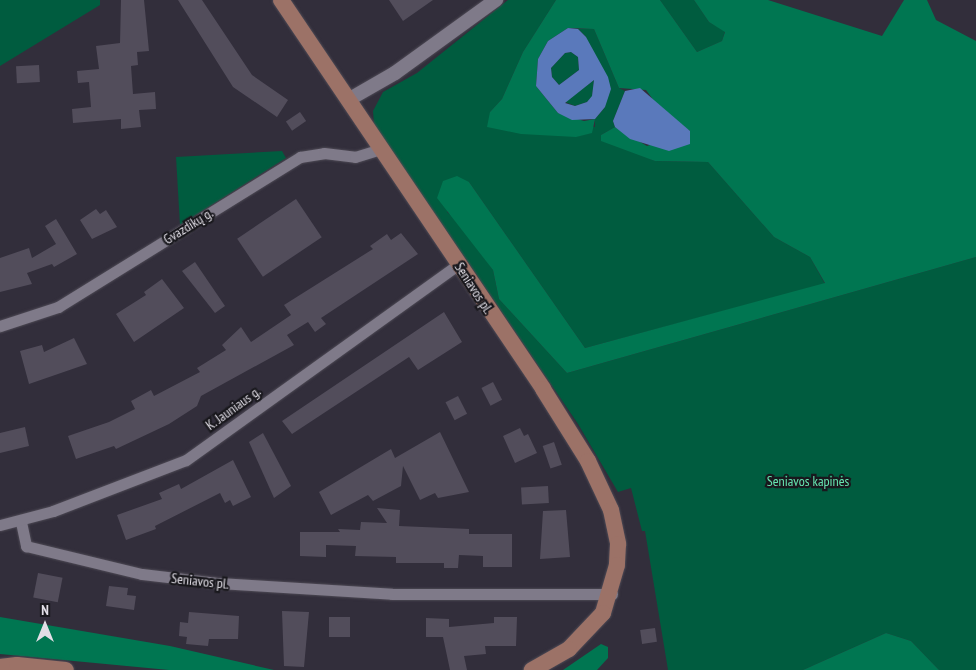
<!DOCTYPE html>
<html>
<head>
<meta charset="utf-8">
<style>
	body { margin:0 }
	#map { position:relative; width:976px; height:670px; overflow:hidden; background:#322e3b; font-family:"PT Sans Narrow",sans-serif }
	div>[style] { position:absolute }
	.green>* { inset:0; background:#005c3f }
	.forest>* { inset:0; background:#007651 }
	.water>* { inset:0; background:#5a79bb }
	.building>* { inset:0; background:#524d5b; transform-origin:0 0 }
	.roads { filter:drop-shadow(0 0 1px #4e4a55) drop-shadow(0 0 1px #4e4a55) }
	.minor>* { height:11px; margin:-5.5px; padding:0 5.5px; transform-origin:5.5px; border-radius:5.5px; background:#7f7a89 }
	.tertiary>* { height:14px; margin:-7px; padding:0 7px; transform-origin:7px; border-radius:7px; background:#7f7a89 }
	.secondary>* { height:16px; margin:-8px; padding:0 8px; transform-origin:8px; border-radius:8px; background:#9c7267 }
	span { translate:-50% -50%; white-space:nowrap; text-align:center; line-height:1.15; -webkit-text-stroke:4.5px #19181d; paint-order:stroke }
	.street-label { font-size:14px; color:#e1dee6 }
	.park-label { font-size:14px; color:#67e7b2 }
	.north { position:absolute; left:20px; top:600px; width:50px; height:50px; -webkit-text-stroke:4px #19181d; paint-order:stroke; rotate:0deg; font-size:14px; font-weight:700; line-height:20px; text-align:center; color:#e1dee6 }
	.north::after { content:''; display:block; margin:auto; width:18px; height:22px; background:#e1dee6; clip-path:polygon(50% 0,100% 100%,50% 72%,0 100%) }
</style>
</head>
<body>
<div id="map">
	<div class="green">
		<i style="clip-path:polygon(0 0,100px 0,100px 5px,0 66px)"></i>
		<i style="clip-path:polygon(508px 0,556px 0,523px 52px,502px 99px,490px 112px,595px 127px,595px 119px,605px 107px,586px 37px,578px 29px,594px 29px,619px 88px,625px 91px,613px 121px,615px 127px,601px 135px,655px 161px,708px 162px,774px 237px,810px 257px,825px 284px,585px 348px,469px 182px,447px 212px,460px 223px,493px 270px,499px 299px,567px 373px,976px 257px,976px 670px,939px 670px,911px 641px,886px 633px,803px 670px,668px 670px,645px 531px,642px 531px,631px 488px,618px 492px,578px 424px,374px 124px,373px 111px,383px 92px,417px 73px)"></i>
		<i style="clip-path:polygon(660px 0,694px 0,709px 22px,725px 31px,722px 41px,697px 52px)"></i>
		<i style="clip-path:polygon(571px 52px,578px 57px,579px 70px,559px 85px,552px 77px,551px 68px,565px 53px)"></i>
		<i style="clip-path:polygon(594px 80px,592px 97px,587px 102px,575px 106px,565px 102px)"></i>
		<i style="clip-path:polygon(282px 151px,286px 158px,180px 225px,176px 157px)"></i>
	</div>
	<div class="forest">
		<i style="clip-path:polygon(556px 0,660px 0,697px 52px,722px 41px,725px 32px,709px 22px,694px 0,768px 0,882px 36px,904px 0,927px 0,936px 20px,976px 41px,976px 257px,567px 373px,499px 299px,493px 270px,437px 198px,443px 181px,457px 176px,469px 182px,585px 348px,825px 283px,810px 257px,774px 237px,708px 162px,655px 161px,601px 141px,601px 135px,615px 127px,647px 146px,690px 131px,660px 109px,646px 90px,619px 88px,594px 29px,568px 28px,548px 41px,538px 59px,536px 86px,558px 113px,584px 121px,595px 119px,592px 133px,576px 137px,521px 134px,487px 127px,490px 112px,502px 99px,523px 52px)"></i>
		<i style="clip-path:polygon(0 617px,170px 646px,274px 670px,169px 670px,0 654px)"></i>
		<i style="clip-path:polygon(886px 633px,911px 641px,939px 670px,803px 670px)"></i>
		<i style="clip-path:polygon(601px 644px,608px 647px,608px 658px,597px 670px,563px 670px)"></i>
	</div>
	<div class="water">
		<i style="clip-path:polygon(evenodd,568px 28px,578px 29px,586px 37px,608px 77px,611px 89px,605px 107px,595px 119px,572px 120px,558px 113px,536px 86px,538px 59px,548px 41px,568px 28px,571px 52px,578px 57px,579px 70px,559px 85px,552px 77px,551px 68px,565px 53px,571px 52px,568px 28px,594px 80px,592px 96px,587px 102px,575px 106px,565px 103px,594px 80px)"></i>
		<i style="clip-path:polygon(640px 88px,690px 131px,690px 144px,669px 151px,630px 139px,615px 127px,613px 121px,625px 91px)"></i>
	</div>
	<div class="building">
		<i style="clip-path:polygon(121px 0,144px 0,149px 51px,137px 52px,138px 65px,131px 66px,133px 94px,155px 92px,156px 109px,139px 110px,141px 127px,121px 129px,121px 119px,73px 123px,72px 109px,91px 107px,89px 82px,78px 83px,77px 71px,99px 69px,96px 46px,120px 43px)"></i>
		<i style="clip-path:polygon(178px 0,202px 0,252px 75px,288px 100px,277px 117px,233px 87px)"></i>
		<i style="clip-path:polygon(389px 0,433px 0,403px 21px)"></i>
		<i style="left:39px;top:65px;width:17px;height:23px;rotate:87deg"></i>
		<i style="left:300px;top:112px;width:11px;height:17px;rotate:56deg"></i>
		<i style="left:296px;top:199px;width:46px;height:71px;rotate:56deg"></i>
		<i style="clip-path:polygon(96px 209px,100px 214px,106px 210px,117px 227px,92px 239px,80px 220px)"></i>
		<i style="clip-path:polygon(56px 219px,77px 254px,54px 267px,52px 264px,27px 273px,32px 284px,0 292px,0 258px,29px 248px,32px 258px,56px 244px,45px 226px)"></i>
		<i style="clip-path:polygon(401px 233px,418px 254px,321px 318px,326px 324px,315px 332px,308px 322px,287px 335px,294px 345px,201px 396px,197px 406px,169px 424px,116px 449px,114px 446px,76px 459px,68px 436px,109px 422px,135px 409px,131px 401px,151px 390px,154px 396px,200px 372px,197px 368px,226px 350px,222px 345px,241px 327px,251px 342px,291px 315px,284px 305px,373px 249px,370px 246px,387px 234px,391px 240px)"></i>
		<i style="clip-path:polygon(195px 262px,225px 306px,215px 313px,182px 271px)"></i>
		<i style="clip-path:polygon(162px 279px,184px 308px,134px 342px,116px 314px,146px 295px,144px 292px)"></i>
		<i style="clip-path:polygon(444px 312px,462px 342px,418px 370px,409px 357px,292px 434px,282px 421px)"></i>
		<i style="clip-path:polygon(74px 338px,87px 364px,29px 384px,20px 351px,42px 345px,44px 352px)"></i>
		<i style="left:493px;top:382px;width:20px;height:13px;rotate:63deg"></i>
		<i style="left:458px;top:396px;width:20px;height:14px;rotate:63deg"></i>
		<i style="clip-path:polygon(25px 427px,29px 446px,0 453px,0 433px)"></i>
		<i style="clip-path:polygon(520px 428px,524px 436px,528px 434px,537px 453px,515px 463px,503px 436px)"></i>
		<i style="clip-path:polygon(440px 432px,469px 492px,438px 498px,435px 493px,420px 500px,403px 466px,401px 486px,373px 501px,368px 495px,331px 515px,319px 492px,391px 449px,395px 458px)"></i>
		<i style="clip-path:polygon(263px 433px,291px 486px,274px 498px,249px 442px)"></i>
		<i style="left:554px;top:442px;width:24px;height:12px;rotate:71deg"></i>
		<i style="clip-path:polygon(233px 460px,251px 497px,233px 506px,230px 500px,225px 503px,220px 493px,155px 526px,156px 529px,126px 540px,117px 515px,162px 499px,159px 493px,179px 484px,181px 489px)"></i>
		<i style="left:548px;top:486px;width:17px;height:27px;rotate:87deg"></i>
		<i style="clip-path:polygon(377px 508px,400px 510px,399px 526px,469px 529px,469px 534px,512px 534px,512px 567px,483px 567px,483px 556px,459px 555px,458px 568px,444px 568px,444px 563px,396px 563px,396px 557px,355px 556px,356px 546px,326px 545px,326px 557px,300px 556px,300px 532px,340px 532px,338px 529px,360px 530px,361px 522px,387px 523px)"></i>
		<i style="clip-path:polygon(566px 510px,570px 557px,540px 559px,543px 511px)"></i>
		<i style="left:38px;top:573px;width:25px;height:25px;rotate:11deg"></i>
		<i style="clip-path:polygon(109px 586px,128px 588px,127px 595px,136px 596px,134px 610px,106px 606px)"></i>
		<i style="clip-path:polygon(282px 611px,309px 612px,304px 667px,284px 666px)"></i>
		<i style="clip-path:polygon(189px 612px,239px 616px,238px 639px,209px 639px,208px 646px,186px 644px,187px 637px,179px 636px,180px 622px,188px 623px)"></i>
		<i style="left:329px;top:617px;width:21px;height:20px"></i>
		<i style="clip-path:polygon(494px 617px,517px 617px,516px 646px,485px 646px,486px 654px,464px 656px,467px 670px,450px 670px,443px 637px,426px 637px,426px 618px,449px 619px,449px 627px,494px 623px)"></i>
		<i style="left:655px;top:628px;width:14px;height:15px;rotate:82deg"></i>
	</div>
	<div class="roads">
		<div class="minor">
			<i style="left:0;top:326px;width:61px;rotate:-18.1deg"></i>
			<i style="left:58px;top:307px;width:285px;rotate:-31.8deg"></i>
			<i style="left:300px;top:157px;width:24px;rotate:-9deg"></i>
			<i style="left:324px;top:153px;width:31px;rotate:7deg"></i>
			<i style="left:355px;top:157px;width:27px;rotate:-17deg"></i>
			<i style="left:21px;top:522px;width:25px;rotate:78deg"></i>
			<i style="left:26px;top:546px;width:119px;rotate:13.6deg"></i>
			<i style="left:142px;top:574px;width:78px;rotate:6.7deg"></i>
			<i style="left:219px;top:583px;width:173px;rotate:3.6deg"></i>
			<i style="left:392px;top:594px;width:220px"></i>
			<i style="left:0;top:525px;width:55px;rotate:-14.8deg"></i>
			<i style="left:53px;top:511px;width:142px;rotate:-21deg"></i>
			<i style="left:186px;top:460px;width:336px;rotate:-35.7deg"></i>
		</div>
		<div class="tertiary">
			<i style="left:348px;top:100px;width:54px;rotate:-29.9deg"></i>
			<i style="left:395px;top:73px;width:125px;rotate:-35.9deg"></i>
		</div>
		<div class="secondary">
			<i style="left:281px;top:0;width:469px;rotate:56deg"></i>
			<i style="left:543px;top:389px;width:85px;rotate:58deg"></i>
			<i style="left:588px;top:461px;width:54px;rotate:64.9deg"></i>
			<i style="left:611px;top:510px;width:35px;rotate:78deg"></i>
			<i style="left:618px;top:544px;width:21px;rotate:93deg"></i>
			<i style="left:617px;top:565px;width:50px;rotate:106.3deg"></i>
			<i style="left:603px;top:613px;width:50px;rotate:133.4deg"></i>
			<i style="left:569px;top:649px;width:43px;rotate:150.4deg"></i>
			<i style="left:0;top:667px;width:17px;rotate:-7deg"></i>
			<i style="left:17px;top:665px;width:49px;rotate:5.8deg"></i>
		</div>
	</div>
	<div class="street-label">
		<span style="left:188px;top:226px;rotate:-32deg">Gvazdikų g.</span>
		<span style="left:474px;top:288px;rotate:57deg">Seniavos pl.</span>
		<span style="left:233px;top:408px;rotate:-36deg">K. Jauniaus g.</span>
		<span style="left:200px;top:581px;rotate:6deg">Seniavos pl.</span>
	</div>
	<div class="park-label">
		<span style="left:808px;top:481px">Seniavos kapinės</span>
	</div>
	<div class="north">N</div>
</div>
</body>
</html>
